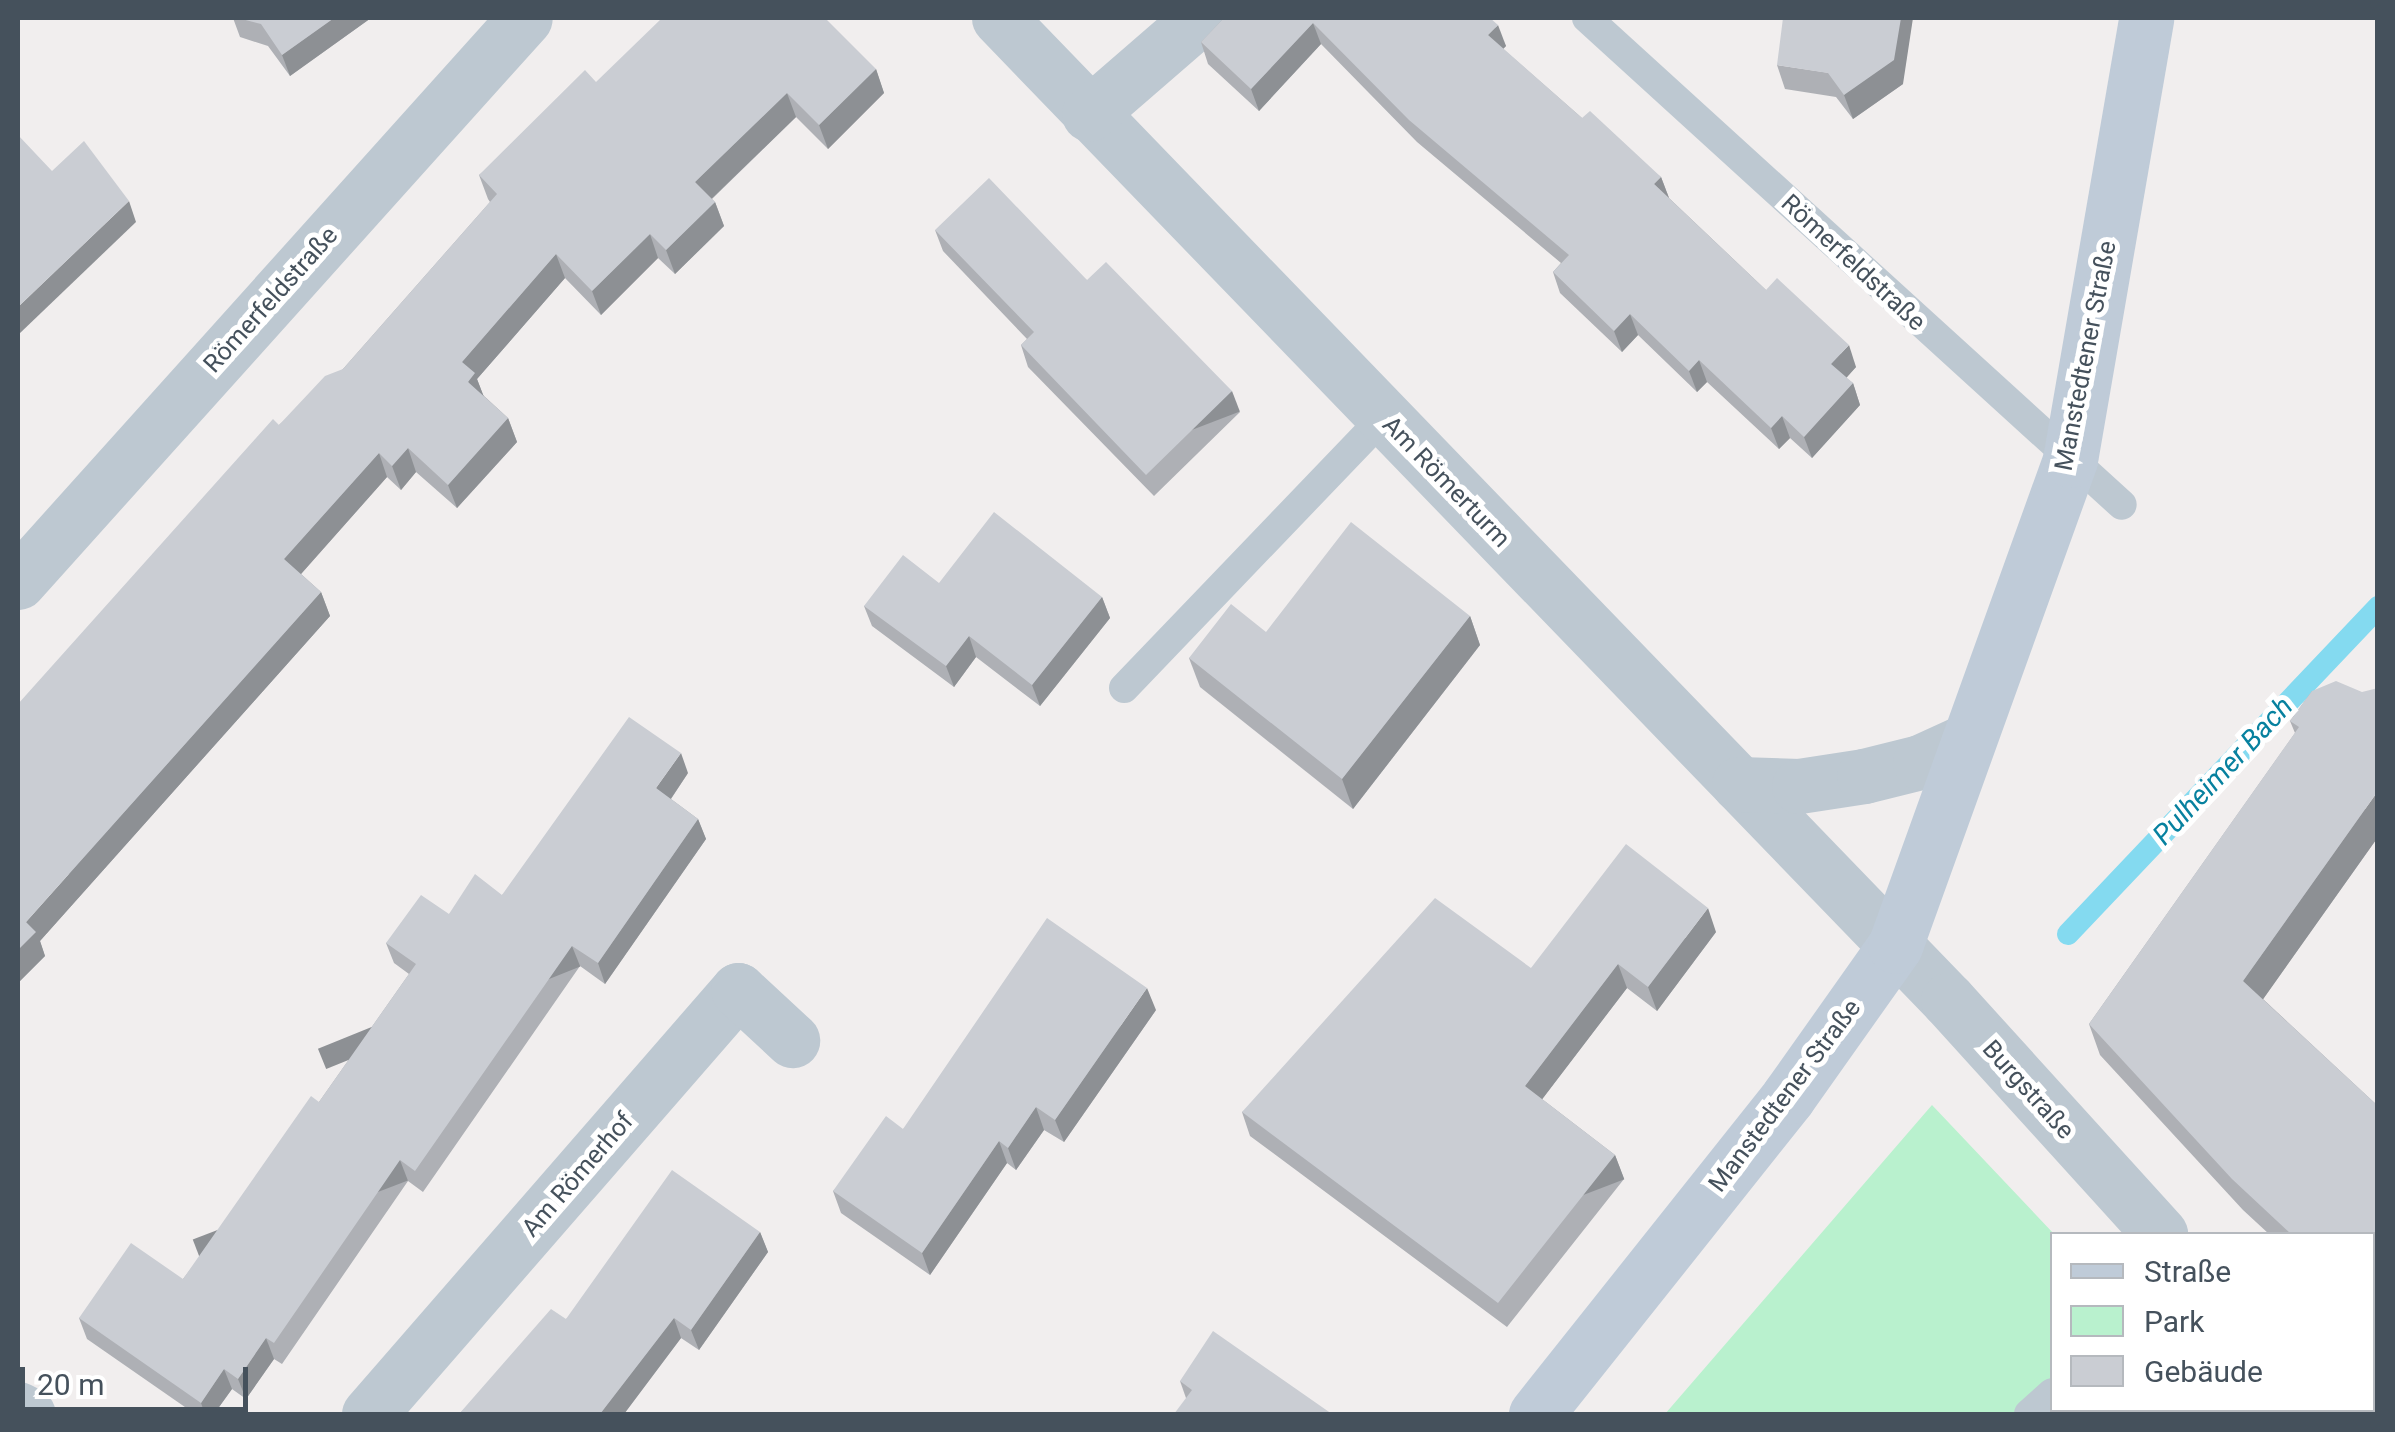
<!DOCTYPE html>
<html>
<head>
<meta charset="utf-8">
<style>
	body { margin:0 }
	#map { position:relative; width:2395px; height:1432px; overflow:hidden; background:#f1eeee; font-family:Roboto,sans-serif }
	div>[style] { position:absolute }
	.green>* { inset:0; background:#b9f1ce }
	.stream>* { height:22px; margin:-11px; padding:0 11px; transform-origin:11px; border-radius:11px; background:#84daf0 }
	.lane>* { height:30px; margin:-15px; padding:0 15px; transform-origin:15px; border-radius:15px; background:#bdc8d1 }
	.street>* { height:55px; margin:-27.5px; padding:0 27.5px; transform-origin:27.5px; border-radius:27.5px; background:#bdc8d1 }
	.secondary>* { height:55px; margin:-27.5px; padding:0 27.5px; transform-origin:27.5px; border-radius:27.5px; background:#bfcbd8 }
	.wall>* { inset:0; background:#aeb0b5 }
	.shaded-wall>* { inset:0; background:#8d9094; transform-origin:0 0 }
	.building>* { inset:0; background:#cacdd3 }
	span { translate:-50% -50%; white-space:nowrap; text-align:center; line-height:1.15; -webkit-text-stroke:10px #fff; paint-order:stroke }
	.street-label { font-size:25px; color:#45515c }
	.water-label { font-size:28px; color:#07819f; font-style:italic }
	.frame { position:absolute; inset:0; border:20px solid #45515c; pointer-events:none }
	.legend { position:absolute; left:2050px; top:1232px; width:325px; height:180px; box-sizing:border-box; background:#fff; border:2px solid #b5b9be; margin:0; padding:12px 18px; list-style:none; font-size:30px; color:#45515c }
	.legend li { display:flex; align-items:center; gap:20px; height:50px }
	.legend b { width:50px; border:2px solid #b5b9be }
	.scale { position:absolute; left:20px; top:1367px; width:228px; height:45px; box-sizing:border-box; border:5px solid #45515c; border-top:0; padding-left:12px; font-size:30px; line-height:35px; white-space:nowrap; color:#45515c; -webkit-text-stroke:8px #fff; paint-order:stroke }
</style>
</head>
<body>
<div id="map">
	<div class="green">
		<i style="clip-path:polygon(1932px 1105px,2054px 1234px,2052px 1410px,2265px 1414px,1665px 1414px)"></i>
	</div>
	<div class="stream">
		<i style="left:2068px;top:934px;width:451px;rotate:-46.5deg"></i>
	</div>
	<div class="lane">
		<i style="left:1587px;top:18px;width:723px;rotate:42.31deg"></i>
		<i style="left:1124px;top:688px;width:376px;rotate:-46.2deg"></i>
		<i style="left:2029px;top:1414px;width:31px;rotate:-42deg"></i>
	</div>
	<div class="street">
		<i style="left:999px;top:18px;width:1366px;rotate:45.98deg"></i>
		<i style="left:1948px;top:1000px;width:316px;rotate:47.8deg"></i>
		<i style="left:1089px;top:114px;width:147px;rotate:-40.9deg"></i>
		<i style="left:18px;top:582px;width:758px;rotate:-48.05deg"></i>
		<i style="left:1739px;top:784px;width:60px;rotate:1.9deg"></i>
		<i style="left:1799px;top:786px;width:66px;rotate:-8.7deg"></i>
		<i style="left:1864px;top:776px;width:58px;rotate:-14deg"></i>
		<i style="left:1920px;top:762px;width:53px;rotate:-24.6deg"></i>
		<i style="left:18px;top:1409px;width:11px;rotate:27deg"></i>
		<i style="left:2328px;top:1410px;width:6px;rotate:39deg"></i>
		<i style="left:369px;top:1414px;width:562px;rotate:-48.97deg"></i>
		<i style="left:738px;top:990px;width:74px;rotate:42.8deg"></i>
	</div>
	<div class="secondary">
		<i style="left:1536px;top:1414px;width:405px;rotate:-51.5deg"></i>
		<i style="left:1788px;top:1097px;width:185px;rotate:-54.7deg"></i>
		<i style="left:1895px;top:946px;width:517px;rotate:-70.2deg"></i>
		<i style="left:2070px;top:460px;width:448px;rotate:-80.2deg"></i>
	</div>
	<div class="wall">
		<i style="clip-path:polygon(233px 18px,371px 18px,290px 76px,268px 46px,240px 37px)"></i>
		<i style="clip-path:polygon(1224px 18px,1490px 18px,1506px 46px,1503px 49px,1582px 118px,1661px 177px,1669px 198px,1766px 290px,1856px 367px,1846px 378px,1853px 383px,1860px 405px,1812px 458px,1790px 438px,1779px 449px,1707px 382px,1697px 392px,1638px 335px,1622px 352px,1560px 293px,1553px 272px,1561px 263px,1417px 142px,1321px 44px,1259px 111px,1208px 64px,1201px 42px)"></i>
		<i style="clip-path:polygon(1777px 65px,1903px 84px,1853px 119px,1836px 97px,1785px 89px)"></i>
		<i style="clip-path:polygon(876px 69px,884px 93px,828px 149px,796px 117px,712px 199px,715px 202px,724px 226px,675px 274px,658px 258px,601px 315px,565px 278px,477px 379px,483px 395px,508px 418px,517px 442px,457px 508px,416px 472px,401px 490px,387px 477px,301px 574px,321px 592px,330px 616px,40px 941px,45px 956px,18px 983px,279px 425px,343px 369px,490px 202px,488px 199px,479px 175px,596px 82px)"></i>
		<i style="clip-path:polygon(935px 230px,1087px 280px,1240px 412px,1154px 496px,1028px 367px,1021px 345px,1027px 339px,943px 251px)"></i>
		<i style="clip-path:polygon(939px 583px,1102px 597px,1110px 618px,1040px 706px,976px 657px,954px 687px,872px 626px,864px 606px)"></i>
		<i style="clip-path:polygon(1470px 616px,1480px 645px,1353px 809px,1200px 687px,1189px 658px,1266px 632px)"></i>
		<i style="clip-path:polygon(2312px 691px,2378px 837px,2263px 999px,2378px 1106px,2378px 1337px,2372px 1332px,2372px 1234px,2269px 1234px,2243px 1210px,2100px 1055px,2089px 1024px,2295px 733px,2290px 721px)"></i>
		<i style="clip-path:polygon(688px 773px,671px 799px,698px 819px,706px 839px,605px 984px,580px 966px,423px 1192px,408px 1181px,282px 1364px,274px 1359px,246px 1399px,232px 1389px,214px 1414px,195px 1414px,87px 1339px,79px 1318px,183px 1279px,319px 1102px,409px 974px,394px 963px,386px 943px,449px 914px,502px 895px)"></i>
		<i style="clip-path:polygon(1716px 932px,1657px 1011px,1627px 988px,1542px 1099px,1615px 1155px,1624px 1179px,1507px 1327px,1250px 1136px,1242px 1112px,1531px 968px)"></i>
		<i style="clip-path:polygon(1156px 1010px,1064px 1142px,1044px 1130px,1016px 1170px,1007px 1163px,930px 1275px,841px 1213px,833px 1191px,903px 1129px)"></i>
		<i style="clip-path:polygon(760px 1232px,768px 1252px,699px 1350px,681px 1338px,624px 1414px,459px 1414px,566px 1319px)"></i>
		<i style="clip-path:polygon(1180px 1381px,1332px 1414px,1186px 1398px)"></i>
	</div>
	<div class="shaded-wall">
		<i style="clip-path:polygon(334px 18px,371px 18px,290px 76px,282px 55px)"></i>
		<i style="clip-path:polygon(1901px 18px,1913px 18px,1903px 84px,1853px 119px,1844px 95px)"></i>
		<i style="clip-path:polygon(1313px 23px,1321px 44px,1259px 111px,1251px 89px)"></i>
		<i style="clip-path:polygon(1498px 25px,1506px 46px,1496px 56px,1488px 35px)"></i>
		<i style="clip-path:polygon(876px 69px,884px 93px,828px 149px,819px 125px)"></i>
		<i style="clip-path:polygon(787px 93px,796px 117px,704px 206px,695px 182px)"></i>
		<i style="clip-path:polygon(1661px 177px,1669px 198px,1654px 184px)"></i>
		<i style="clip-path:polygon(129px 201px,136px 222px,18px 335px,18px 307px)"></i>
		<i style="clip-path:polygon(715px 202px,724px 226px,675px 274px,666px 250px)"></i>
		<i style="clip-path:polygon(650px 234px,658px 258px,601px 315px,592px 291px)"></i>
		<i style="clip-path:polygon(556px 254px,565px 278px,477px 379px,484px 397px,476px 406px,462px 362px)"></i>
		<i style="clip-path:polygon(1630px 314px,1638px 335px,1622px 352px,1614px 331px)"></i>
		<i style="clip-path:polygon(1849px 345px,1856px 367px,1839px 386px,1831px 364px)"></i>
		<i style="clip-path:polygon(1699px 360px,1707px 382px,1697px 392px,1689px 371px)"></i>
		<i style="clip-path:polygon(1853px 383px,1860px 405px,1812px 458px,1804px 437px)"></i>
		<i style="left:1232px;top:391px;width:22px;height:120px;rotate:69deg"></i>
		<i style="clip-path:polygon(1782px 416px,1790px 438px,1779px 449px,1771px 428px)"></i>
		<i style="clip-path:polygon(508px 418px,517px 442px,457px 508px,448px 485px)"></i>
		<i style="clip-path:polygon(408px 448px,416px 472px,401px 490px,392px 466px)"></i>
		<i style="clip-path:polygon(379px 453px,387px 477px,293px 583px,284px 559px)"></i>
		<i style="clip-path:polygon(321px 592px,330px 616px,40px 941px,45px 956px,18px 983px,18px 950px,26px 922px)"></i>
		<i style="clip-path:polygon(1102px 597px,1110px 618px,1040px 706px,1032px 685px)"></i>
		<i style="clip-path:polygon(1470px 616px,1480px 645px,1353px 809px,1342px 779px)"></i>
		<i style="clip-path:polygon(969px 636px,976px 657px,954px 687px,946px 666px)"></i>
		<i style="clip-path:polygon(681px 753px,688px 773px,664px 809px,656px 788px)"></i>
		<i style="clip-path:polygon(2378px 791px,2378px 837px,2254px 1012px,2243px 981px)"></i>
		<i style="clip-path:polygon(698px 819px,706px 839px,605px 984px,598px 963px)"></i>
		<i style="clip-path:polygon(1708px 908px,1716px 932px,1657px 1011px,1648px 987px)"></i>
		<i style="left:572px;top:946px;width:22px;height:274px;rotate:68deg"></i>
		<i style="clip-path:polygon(1618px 964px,1627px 988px,1534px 1110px,1525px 1086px)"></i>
		<i style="clip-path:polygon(1147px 988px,1156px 1010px,1064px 1142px,1055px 1120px)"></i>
		<i style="clip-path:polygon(1036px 1107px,1044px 1130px,1016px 1170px,1008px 1148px)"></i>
		<i style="clip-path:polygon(999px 1141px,1007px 1163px,930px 1275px,922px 1253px)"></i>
		<i style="left:1615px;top:1155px;width:26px;height:189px;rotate:69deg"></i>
		<i style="left:400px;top:1160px;width:22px;height:222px;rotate:69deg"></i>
		<i style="clip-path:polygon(760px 1232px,768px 1252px,699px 1350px,691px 1330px)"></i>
		<i style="clip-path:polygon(674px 1318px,681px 1338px,624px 1414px,600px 1414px)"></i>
		<i style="clip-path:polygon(266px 1338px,274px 1359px,246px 1399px,238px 1379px)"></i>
		<i style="clip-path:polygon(224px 1369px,232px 1389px,214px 1414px,205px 1414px,201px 1403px)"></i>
	</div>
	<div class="building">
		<i style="clip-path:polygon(238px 18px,334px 18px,282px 55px,261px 24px)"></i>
		<i style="clip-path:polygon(662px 18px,825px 18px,876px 69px,819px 125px,787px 93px,695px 182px,715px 202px,666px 250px,650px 234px,592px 291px,556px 254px,462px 362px,475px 373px,468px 382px,508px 418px,448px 485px,408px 448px,392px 466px,379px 453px,284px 559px,321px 592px,26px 922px,36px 932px,18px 950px,18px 704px,273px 419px,279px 425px,325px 376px,343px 369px,497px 194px,479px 175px,585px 70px,596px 82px)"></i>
		<i style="clip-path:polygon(1224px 18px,1490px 18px,1498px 25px,1488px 35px,1582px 118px,1590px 111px,1661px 177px,1654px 184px,1766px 290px,1777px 278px,1849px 345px,1831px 364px,1853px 383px,1804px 437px,1782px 416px,1771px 428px,1699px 360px,1689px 371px,1630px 314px,1614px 331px,1553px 272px,1569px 255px,1409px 120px,1313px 23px,1251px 89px,1201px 42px)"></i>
		<i style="clip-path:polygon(1783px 18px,1901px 18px,1894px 60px,1844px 95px,1828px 73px,1777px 65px)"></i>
		<i style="clip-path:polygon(18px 135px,52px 171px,84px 141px,129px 201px,18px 307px)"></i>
		<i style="clip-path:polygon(989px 178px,1087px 280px,1106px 262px,1232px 391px,1146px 475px,1021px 345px,1034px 332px,935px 230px)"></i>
		<i style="clip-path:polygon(994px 512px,1102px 597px,1032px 685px,969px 636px,946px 666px,864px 606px,903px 555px,939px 583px)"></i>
		<i style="clip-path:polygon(1351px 522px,1470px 616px,1342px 779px,1189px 658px,1231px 604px,1266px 632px)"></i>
		<i style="clip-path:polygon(2336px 681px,2362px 692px,2378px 688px,2378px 791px,2243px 981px,2378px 1106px,2378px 1316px,2372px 1312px,2372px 1234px,2291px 1234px,2232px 1179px,2089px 1024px,2299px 727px,2290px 721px,2312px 691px)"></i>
		<i style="clip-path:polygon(629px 717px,681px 753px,656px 788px,698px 819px,598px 963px,572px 946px,415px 1171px,400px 1160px,274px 1343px,266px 1338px,238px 1379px,224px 1369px,201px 1403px,79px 1318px,131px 1243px,183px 1279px,311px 1096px,319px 1102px,416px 964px,386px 943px,421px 895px,449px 914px,475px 874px,502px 895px)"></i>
		<i style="clip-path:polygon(1626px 844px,1708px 908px,1648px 987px,1618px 964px,1525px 1086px,1615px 1155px,1498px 1303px,1242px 1112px,1435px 898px,1531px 968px)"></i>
		<i style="clip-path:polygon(1047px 918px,1147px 988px,1055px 1120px,1036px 1107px,1008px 1148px,999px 1141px,922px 1253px,833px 1191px,886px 1116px,903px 1129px)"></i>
		<i style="clip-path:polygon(672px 1170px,760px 1232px,691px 1330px,674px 1318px,600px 1414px,459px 1414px,551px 1309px,566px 1319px)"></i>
		<i style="clip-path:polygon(1213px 1331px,1332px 1414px,1174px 1414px,1192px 1390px,1180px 1381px)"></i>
	</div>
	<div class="street-label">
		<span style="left:1853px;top:263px;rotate:43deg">Römerfeldstraße</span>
		<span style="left:271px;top:300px;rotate:-48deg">Römerfeldstraße</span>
		<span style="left:2086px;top:356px;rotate:-79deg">Manstedtener Straße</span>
		<span style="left:1446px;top:482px;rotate:46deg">Am Römerturm</span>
		<span style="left:2028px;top:1090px;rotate:48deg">Burgstraße</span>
		<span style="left:1785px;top:1096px;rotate:-53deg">Manstedtener Straße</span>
		<span style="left:578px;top:1175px;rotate:-49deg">Am Römerhof</span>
	</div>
	<div class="water-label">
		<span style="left:2223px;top:771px;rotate:-47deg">Pulheimer Bach</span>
	</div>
	<div class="frame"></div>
	<ul class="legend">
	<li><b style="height:12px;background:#bfcbd8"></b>Straße</li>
	<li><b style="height:28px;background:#b9f1ce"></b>Park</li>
	<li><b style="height:28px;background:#cacdd3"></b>Gebäude</li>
	</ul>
	<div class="scale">20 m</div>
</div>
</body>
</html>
